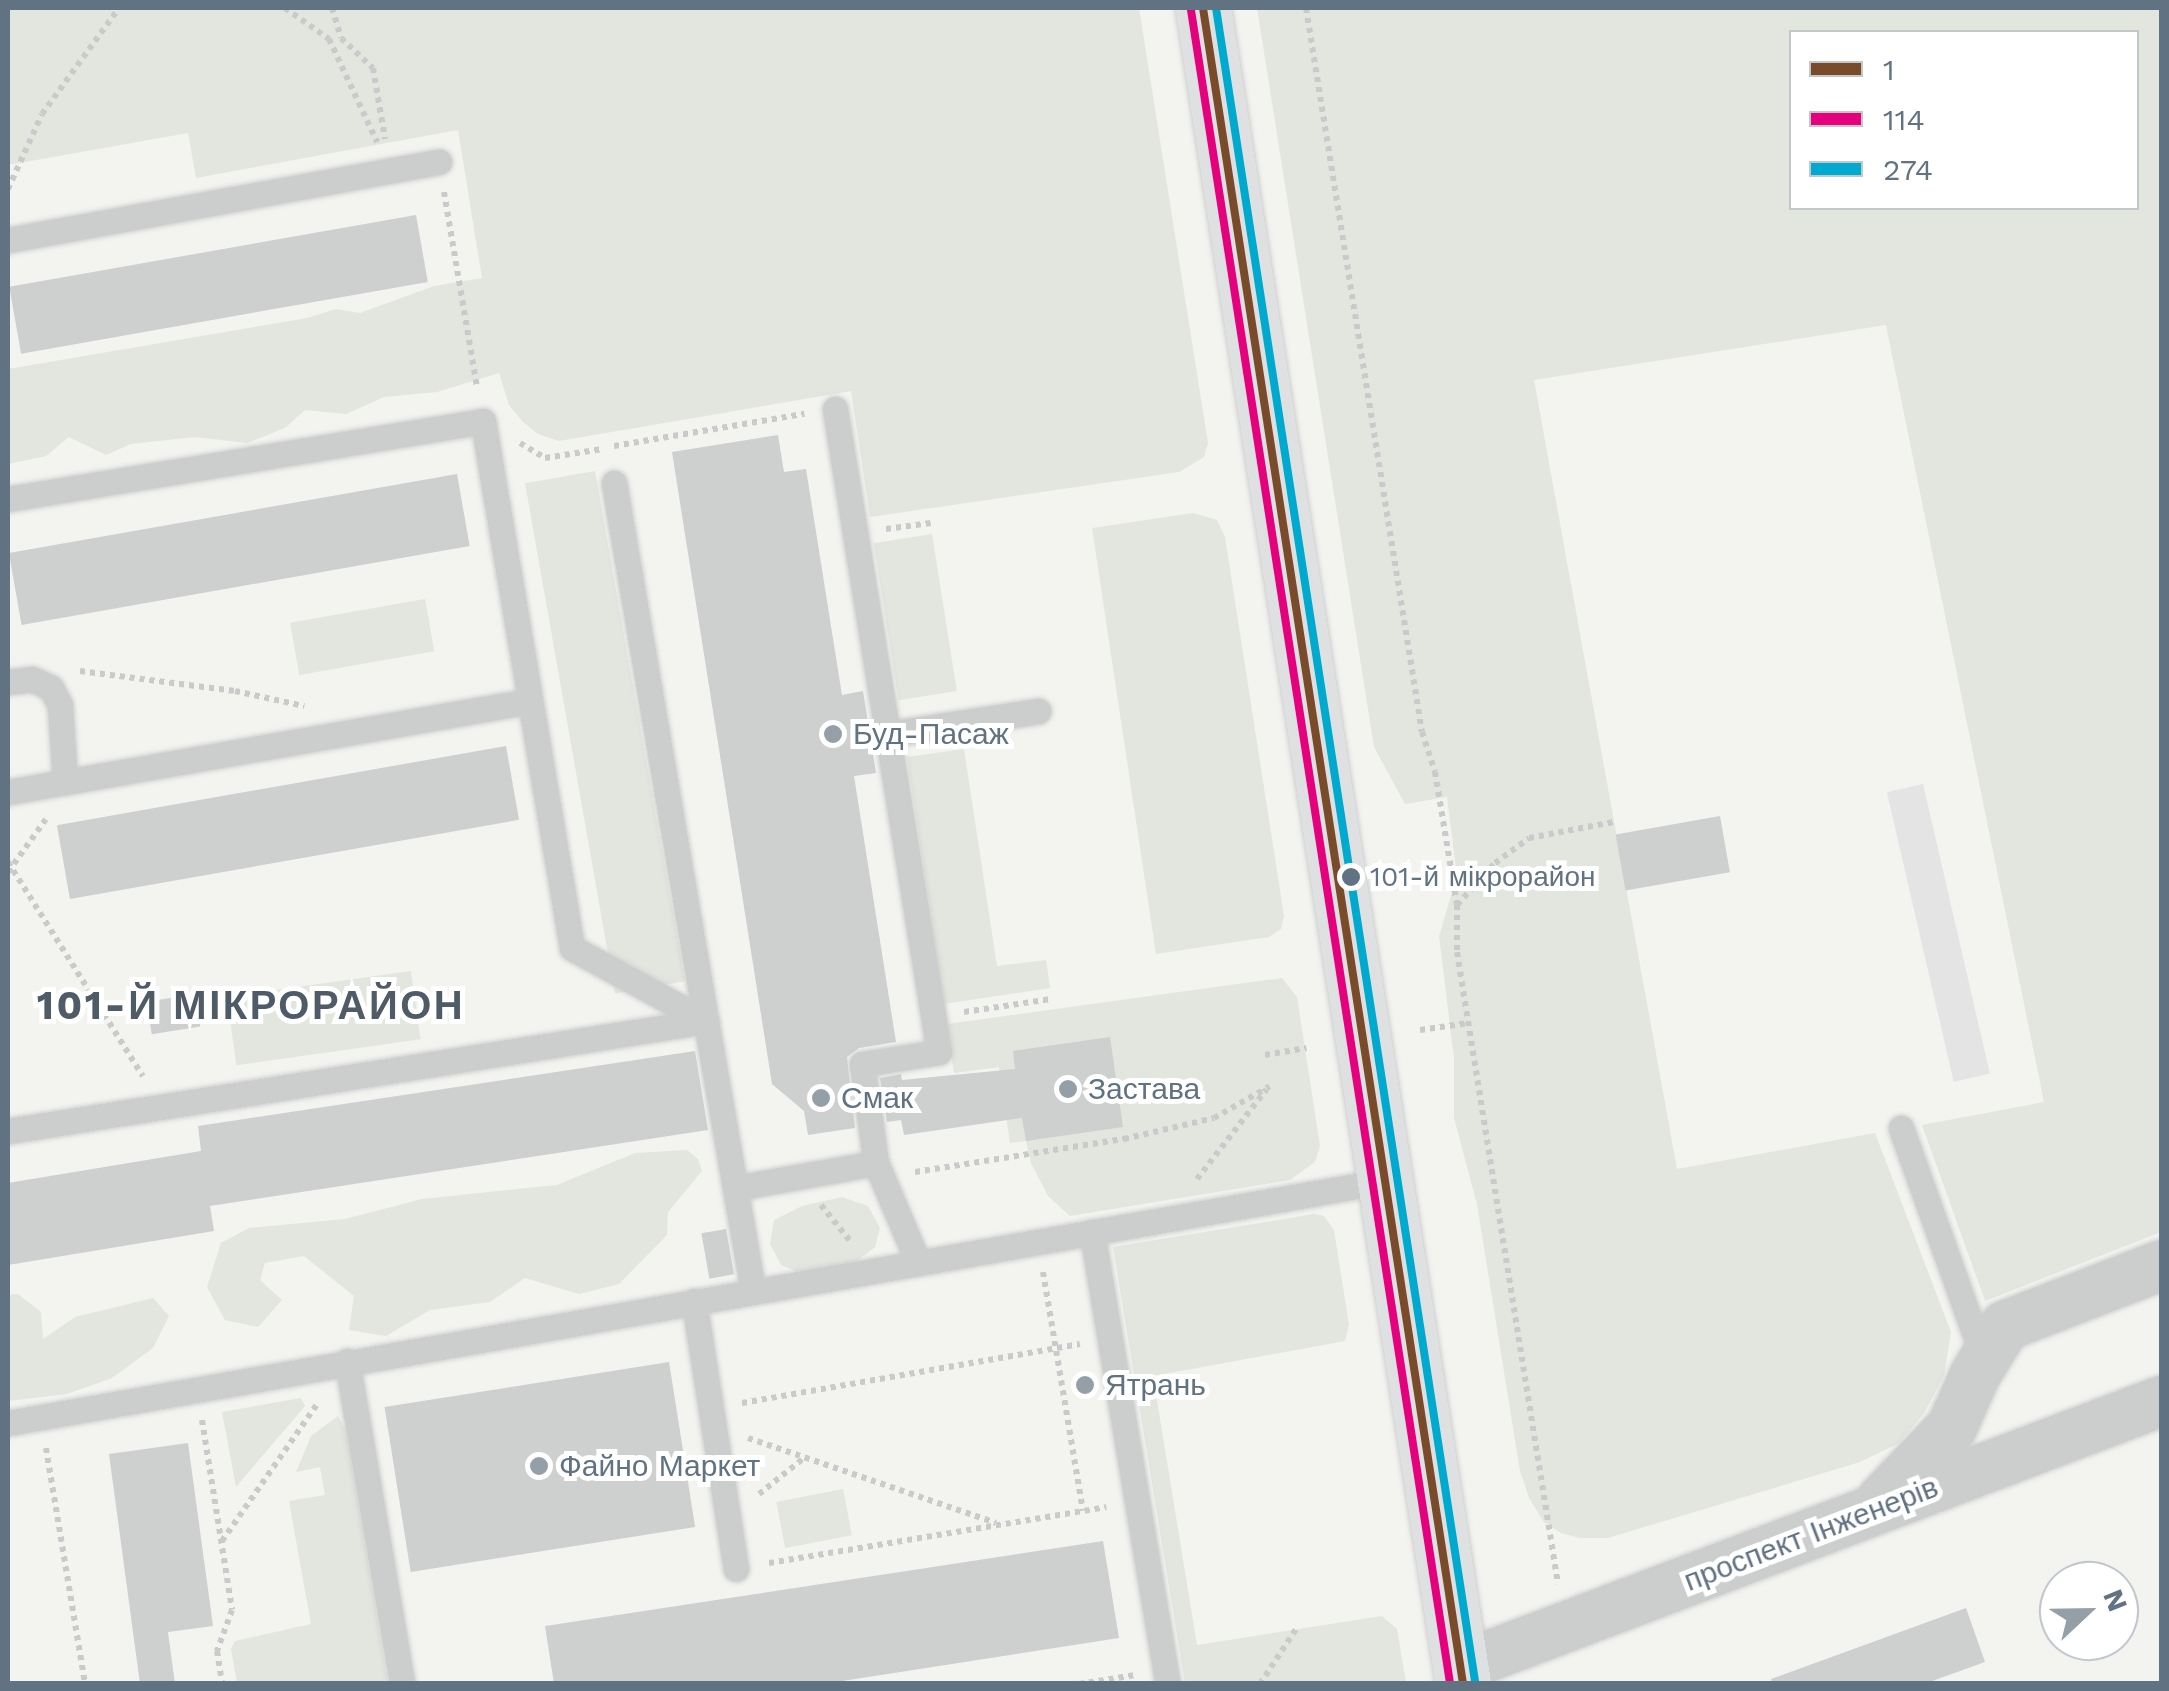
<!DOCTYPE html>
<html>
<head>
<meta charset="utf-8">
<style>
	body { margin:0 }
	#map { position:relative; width:2169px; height:1691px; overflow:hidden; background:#f3f3f0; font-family:"Work Sans",sans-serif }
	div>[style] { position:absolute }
	.built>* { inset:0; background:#e3e4e3; transform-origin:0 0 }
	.green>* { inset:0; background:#e2e6de; transform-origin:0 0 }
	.building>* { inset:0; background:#cecfcf; transform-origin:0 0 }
	.path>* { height:6px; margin-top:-3px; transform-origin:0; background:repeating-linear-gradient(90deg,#c9caca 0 5px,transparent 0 10px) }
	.roads { filter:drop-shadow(0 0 2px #cfd0cf) drop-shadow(0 0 2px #cfd0cf) }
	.service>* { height:25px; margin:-12.5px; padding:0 12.5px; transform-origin:12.5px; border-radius:12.5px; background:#cccdcd }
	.minor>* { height:50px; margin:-25px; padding:0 25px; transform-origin:25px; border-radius:25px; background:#cccdcd }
	.primary>* { height:55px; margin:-27.5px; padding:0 27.5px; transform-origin:27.5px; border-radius:27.5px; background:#dfe0e1 }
	.bus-1>* { height:8px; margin:-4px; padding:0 4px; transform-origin:4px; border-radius:4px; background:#7a4b2a }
	.bus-2>* { height:8px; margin:-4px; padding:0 4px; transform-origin:4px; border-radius:4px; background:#e5007d }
	.bus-3>* { height:8px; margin:-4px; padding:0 4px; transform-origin:4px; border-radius:4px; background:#00a9ce }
	.dots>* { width:28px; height:28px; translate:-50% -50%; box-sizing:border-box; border:5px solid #fff; border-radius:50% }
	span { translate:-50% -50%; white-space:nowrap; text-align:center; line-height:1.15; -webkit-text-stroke:10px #fff; paint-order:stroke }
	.bus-label { font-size:28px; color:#617282 }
	.left { translate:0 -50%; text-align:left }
	.poi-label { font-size:30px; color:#617282 }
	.street-label { font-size:30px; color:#617282 }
	.district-label { font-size:40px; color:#4f5b66; font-weight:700; letter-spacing:2.5px }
	.frame { position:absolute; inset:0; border:10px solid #617282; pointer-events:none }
	.legend { position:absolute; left:1789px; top:30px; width:350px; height:180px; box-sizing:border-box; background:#fff; border:2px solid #c0c7cd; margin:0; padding:12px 18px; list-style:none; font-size:30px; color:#617282 }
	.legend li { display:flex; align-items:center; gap:20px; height:50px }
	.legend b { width:50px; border:2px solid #c0c7cd }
	.north { position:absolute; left:2039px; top:1561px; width:100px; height:100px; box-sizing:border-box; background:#fff; border:2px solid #c0c7cd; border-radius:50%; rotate:68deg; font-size:28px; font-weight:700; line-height:40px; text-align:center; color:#617282 }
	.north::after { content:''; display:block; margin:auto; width:35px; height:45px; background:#949fa8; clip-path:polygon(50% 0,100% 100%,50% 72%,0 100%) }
</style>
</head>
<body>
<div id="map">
	<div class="built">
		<i style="left:1923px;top:784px;width:297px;height:37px;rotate:77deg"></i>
	</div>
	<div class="green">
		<i style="clip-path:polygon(8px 8px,1139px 8px,1208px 443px,1204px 457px,1179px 472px,870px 517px,851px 391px,559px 441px,538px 434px,523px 422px,509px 405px,499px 373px,437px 392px,384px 397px,346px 414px,305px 410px,285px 428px,247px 443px,195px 437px,131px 444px,106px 455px,69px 437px,46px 456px,8px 464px,8px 369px,307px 318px,336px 309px,360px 313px,434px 286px,482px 278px,458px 130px,196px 178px,188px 133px,8px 165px)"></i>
		<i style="clip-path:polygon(evenodd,1257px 8px,2161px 8px,2161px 1232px,1985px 1301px,1922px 1125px,2044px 1102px,1886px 325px,1534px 380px,1677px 1169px,1875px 1133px,1951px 1332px,1944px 1376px,1924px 1413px,1899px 1443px,1860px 1462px,1608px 1538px,1580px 1538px,1561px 1533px,1544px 1522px,1529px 1498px,1520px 1471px,1477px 1204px,1454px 1118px,1454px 1058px,1439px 936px,1457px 876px,1447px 797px,1405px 804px,1374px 747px,1257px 8px,1792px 32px,2136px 32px,2136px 208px,1792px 208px,1792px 32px)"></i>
		<i style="left:595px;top:471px;width:518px;height:71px;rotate:80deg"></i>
		<i style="clip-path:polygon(1193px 513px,1217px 520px,1225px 537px,1284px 916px,1281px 929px,1269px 937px,1156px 954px,1092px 528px)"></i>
		<i style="left:932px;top:534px;width:159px;height:59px;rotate:81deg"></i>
		<i style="left:425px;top:599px;width:53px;height:137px;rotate:80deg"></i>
		<i style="clip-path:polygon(964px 749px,997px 966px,1046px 960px,1050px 988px,944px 1004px,907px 757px)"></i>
		<i style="left:411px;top:971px;width:69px;height:186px;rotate:82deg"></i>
		<i style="clip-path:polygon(1282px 978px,1297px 997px,1320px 1146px,1315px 1162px,1290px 1180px,1070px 1216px,1048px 1196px,1031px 1163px,1026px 1141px,1010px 1143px,999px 1067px,954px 1073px,947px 1024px)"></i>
		<i style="clip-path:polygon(687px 1150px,698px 1159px,702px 1171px,668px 1212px,667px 1235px,619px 1284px,579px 1294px,525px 1278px,490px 1302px,430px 1310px,386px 1336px,349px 1330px,354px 1296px,304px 1256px,265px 1263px,260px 1280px,282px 1300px,258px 1327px,225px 1320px,207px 1287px,221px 1243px,249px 1228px,345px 1219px,422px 1199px,557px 1185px,635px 1153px)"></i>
		<i style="clip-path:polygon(842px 1197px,868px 1206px,880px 1228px,875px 1247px,858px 1260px,823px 1271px,801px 1273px,781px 1265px,770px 1244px,774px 1220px,802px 1206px)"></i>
		<i style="clip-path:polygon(1314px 1214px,1324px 1216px,1334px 1230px,1349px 1325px,1345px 1341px,1153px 1376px,1197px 1645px,1382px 1616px,1397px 1629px,1406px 1683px,1185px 1683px,1113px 1247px)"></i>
		<i style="clip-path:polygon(18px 1294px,41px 1312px,43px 1339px,75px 1317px,153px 1298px,169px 1316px,153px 1348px,112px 1378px,67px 1394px,8px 1401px,8px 1295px)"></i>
		<i style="clip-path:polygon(301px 1398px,305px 1406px,236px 1487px,222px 1412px)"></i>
		<i style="clip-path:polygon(338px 1416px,346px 1431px,388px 1683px,237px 1683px,231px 1649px,235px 1641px,311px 1624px,289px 1501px,325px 1495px,320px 1467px,296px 1472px,311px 1436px)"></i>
		<i style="left:843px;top:1489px;width:47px;height:68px;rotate:79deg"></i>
	</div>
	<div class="building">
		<i style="left:416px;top:215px;width:68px;height:413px;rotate:80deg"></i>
		<i style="clip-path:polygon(778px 435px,784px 472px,806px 469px,842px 695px,863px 691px,876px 773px,854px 776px,896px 1042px,859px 1048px,847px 1057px,855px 1128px,808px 1135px,804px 1111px,772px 1084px,672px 452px)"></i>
		<i style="left:457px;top:474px;width:73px;height:455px;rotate:80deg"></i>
		<i style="left:506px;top:746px;width:75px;height:456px;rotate:80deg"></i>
		<i style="left:1720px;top:816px;width:57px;height:106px;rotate:80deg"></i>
		<i style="left:195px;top:994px;width:33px;height:49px;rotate:81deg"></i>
		<i style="clip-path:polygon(1110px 1037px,1123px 1127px,1026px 1141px,1022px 1118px,904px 1135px,901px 1120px,887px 1122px,880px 1078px,901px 1074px,902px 1080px,1015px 1069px,1013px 1051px)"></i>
		<i style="clip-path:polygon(695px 1051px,708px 1130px,210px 1206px,214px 1231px,8px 1265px,8px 1183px,201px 1151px,198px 1126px)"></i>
		<i style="left:726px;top:1229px;width:46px;height:25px;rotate:80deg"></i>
		<i style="left:669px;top:1362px;width:167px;height:288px;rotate:81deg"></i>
		<i style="clip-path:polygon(188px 1443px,213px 1626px,168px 1632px,175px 1684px,140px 1684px,109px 1454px)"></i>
		<i style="clip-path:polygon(1103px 1541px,1119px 1638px,823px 1684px,554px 1684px,545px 1626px)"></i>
		<i style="clip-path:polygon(1966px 1608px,1985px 1662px,1924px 1684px,1772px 1684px,1771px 1679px)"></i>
	</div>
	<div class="path">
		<i style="left:285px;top:8px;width:54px;rotate:35.2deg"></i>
		<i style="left:329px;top:39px;width:114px;rotate:65deg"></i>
		<i style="left:332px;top:8px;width:31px;rotate:73deg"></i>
		<i style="left:341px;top:38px;width:44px;rotate:43.2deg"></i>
		<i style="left:373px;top:68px;width:72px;rotate:80.4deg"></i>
		<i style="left:1306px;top:8px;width:733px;rotate:80.9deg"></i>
		<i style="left:1422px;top:732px;width:42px;rotate:72deg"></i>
		<i style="left:1435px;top:772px;width:135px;rotate:80.6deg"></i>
		<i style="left:1457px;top:905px;width:47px;rotate:90deg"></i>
		<i style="left:1457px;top:952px;width:640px;rotate:80.92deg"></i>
		<i style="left:8px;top:189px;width:82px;rotate:-65.6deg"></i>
		<i style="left:42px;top:114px;width:131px;rotate:-54deg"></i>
		<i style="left:444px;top:192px;width:198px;rotate:80.4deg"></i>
		<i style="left:520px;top:443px;width:29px;rotate:31deg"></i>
		<i style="left:545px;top:458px;width:58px;rotate:-9deg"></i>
		<i style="left:614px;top:446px;width:193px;rotate:-9.6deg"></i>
		<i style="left:886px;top:529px;width:45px;rotate:-7.6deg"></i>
		<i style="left:80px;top:671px;width:156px;rotate:7.4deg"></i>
		<i style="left:235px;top:691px;width:71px;rotate:12.3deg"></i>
		<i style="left:8px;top:862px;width:253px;rotate:57.8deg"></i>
		<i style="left:8px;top:872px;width:65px;rotate:-54.4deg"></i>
		<i style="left:1457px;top:905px;width:57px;rotate:-47.9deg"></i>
		<i style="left:1495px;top:863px;width:42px;rotate:-36.3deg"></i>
		<i style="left:1529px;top:838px;width:86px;rotate:-10.7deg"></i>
		<i style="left:964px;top:1012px;width:88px;rotate:-8.5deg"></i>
		<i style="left:1420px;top:1030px;width:49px;rotate:-8.3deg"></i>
		<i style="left:1265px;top:1055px;width:42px;rotate:-9.7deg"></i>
		<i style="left:915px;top:1172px;width:212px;rotate:-9deg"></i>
		<i style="left:1124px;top:1139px;width:92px;rotate:-13.1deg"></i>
		<i style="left:1214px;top:1118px;width:64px;rotate:-29.7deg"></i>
		<i style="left:1197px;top:1179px;width:113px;rotate:-52.2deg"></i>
		<i style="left:821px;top:1205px;width:48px;rotate:51deg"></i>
		<i style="left:1043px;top:1272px;width:242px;rotate:80.5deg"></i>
		<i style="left:742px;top:1403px;width:343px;rotate:-9.9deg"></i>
		<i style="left:202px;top:1420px;width:192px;rotate:81deg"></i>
		<i style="left:232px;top:1610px;width:44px;rotate:110.1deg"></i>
		<i style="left:217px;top:1651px;width:33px;rotate:81deg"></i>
		<i style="left:748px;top:1438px;width:262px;rotate:18.9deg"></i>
		<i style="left:46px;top:1448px;width:239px;rotate:80.6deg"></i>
		<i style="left:759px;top:1494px;width:58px;rotate:-38.7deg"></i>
		<i style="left:222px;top:1541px;width:168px;rotate:-55.2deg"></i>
		<i style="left:769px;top:1563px;width:342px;rotate:-9.4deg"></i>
		<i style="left:1079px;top:1684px;width:57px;rotate:-9.1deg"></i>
		<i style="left:1260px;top:1684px;width:66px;rotate:-56.8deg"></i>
	</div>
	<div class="roads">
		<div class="service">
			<i style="left:8px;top:240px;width:438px;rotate:-10.3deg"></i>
			<i style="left:835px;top:409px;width:651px;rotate:80.81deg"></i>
			<i style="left:939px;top:1052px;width:78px;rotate:171.1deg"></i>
			<i style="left:862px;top:1064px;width:100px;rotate:82deg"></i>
			<i style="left:876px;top:1163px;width:108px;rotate:67deg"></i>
			<i style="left:614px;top:483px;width:546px;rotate:80.3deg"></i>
			<i style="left:8px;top:499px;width:481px;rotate:-9.3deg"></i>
			<i style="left:483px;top:421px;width:534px;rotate:80.41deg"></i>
			<i style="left:572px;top:948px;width:153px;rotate:28.6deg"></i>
			<i style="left:8px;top:682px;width:24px;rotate:-7deg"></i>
			<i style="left:32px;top:679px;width:21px;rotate:25deg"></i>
			<i style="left:51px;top:688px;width:19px;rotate:62deg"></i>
			<i style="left:60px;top:705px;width:77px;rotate:86.3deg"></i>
			<i style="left:888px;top:734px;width:152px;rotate:-8.7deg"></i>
			<i style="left:8px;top:792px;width:530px;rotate:-9.89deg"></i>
			<i style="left:1901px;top:1128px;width:246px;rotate:70.3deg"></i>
			<i style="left:8px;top:1131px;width:707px;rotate:-8.96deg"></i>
			<i style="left:706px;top:1021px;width:274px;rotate:80.1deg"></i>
			<i style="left:735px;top:1188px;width:143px;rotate:-10.1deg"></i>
			<i style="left:1092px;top:1232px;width:458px;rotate:80.5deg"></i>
			<i style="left:694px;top:1301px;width:271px;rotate:81.1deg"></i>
			<i style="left:347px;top:1361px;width:328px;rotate:80.3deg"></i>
			<i style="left:8px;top:1423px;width:1397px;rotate:-9.97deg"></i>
		</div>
		<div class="minor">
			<i style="left:1881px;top:1501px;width:103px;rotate:-46.2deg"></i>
			<i style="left:1952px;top:1427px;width:57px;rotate:-66.1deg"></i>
			<i style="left:1975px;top:1375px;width:57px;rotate:-58.5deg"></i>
			<i style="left:2005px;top:1326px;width:168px;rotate:-21.2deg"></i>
			<i style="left:1460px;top:1667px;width:751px;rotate:-20.75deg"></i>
		</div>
		<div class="primary">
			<i style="left:1203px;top:8px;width:1696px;rotate:81.18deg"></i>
		</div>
	</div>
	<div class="bus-1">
		<i style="left:1203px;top:8px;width:1696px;rotate:81.18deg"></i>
	</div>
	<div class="bus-2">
		<i style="left:1191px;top:10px;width:1694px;rotate:81.2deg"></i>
	</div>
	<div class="bus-3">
		<i style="left:1216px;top:8px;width:1694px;rotate:81.2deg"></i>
	</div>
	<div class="dots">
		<i style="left:833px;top:734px;background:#949fa8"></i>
		<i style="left:1351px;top:877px;background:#617282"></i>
		<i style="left:1068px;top:1089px;background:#949fa8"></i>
		<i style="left:821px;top:1098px;background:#949fa8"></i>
		<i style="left:1085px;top:1385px;background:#949fa8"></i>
		<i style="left:539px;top:1466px;background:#949fa8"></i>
	</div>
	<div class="bus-label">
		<span class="left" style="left:1370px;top:877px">101-й мікрорайон</span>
	</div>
	<div class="poi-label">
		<span class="left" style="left:853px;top:734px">Буд-Пасаж</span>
		<span class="left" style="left:1088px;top:1089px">Застава</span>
		<span class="left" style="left:841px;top:1098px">Смак</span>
		<span class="left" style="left:1105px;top:1385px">Ятрань</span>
		<span class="left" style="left:559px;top:1466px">Файно Маркет</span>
	</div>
	<div class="street-label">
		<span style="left:1811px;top:1534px;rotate:-21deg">проспект Інженерів</span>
	</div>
	<div class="district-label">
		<span style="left:251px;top:1006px">101-Й МІКРОРАЙОН</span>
	</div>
	<div class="frame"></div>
	<ul class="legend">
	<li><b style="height:12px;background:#7a4b2a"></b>1</li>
	<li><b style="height:12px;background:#e5007d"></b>114</li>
	<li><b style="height:12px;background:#00a9ce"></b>274</li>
	</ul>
	<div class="north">N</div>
</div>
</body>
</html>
